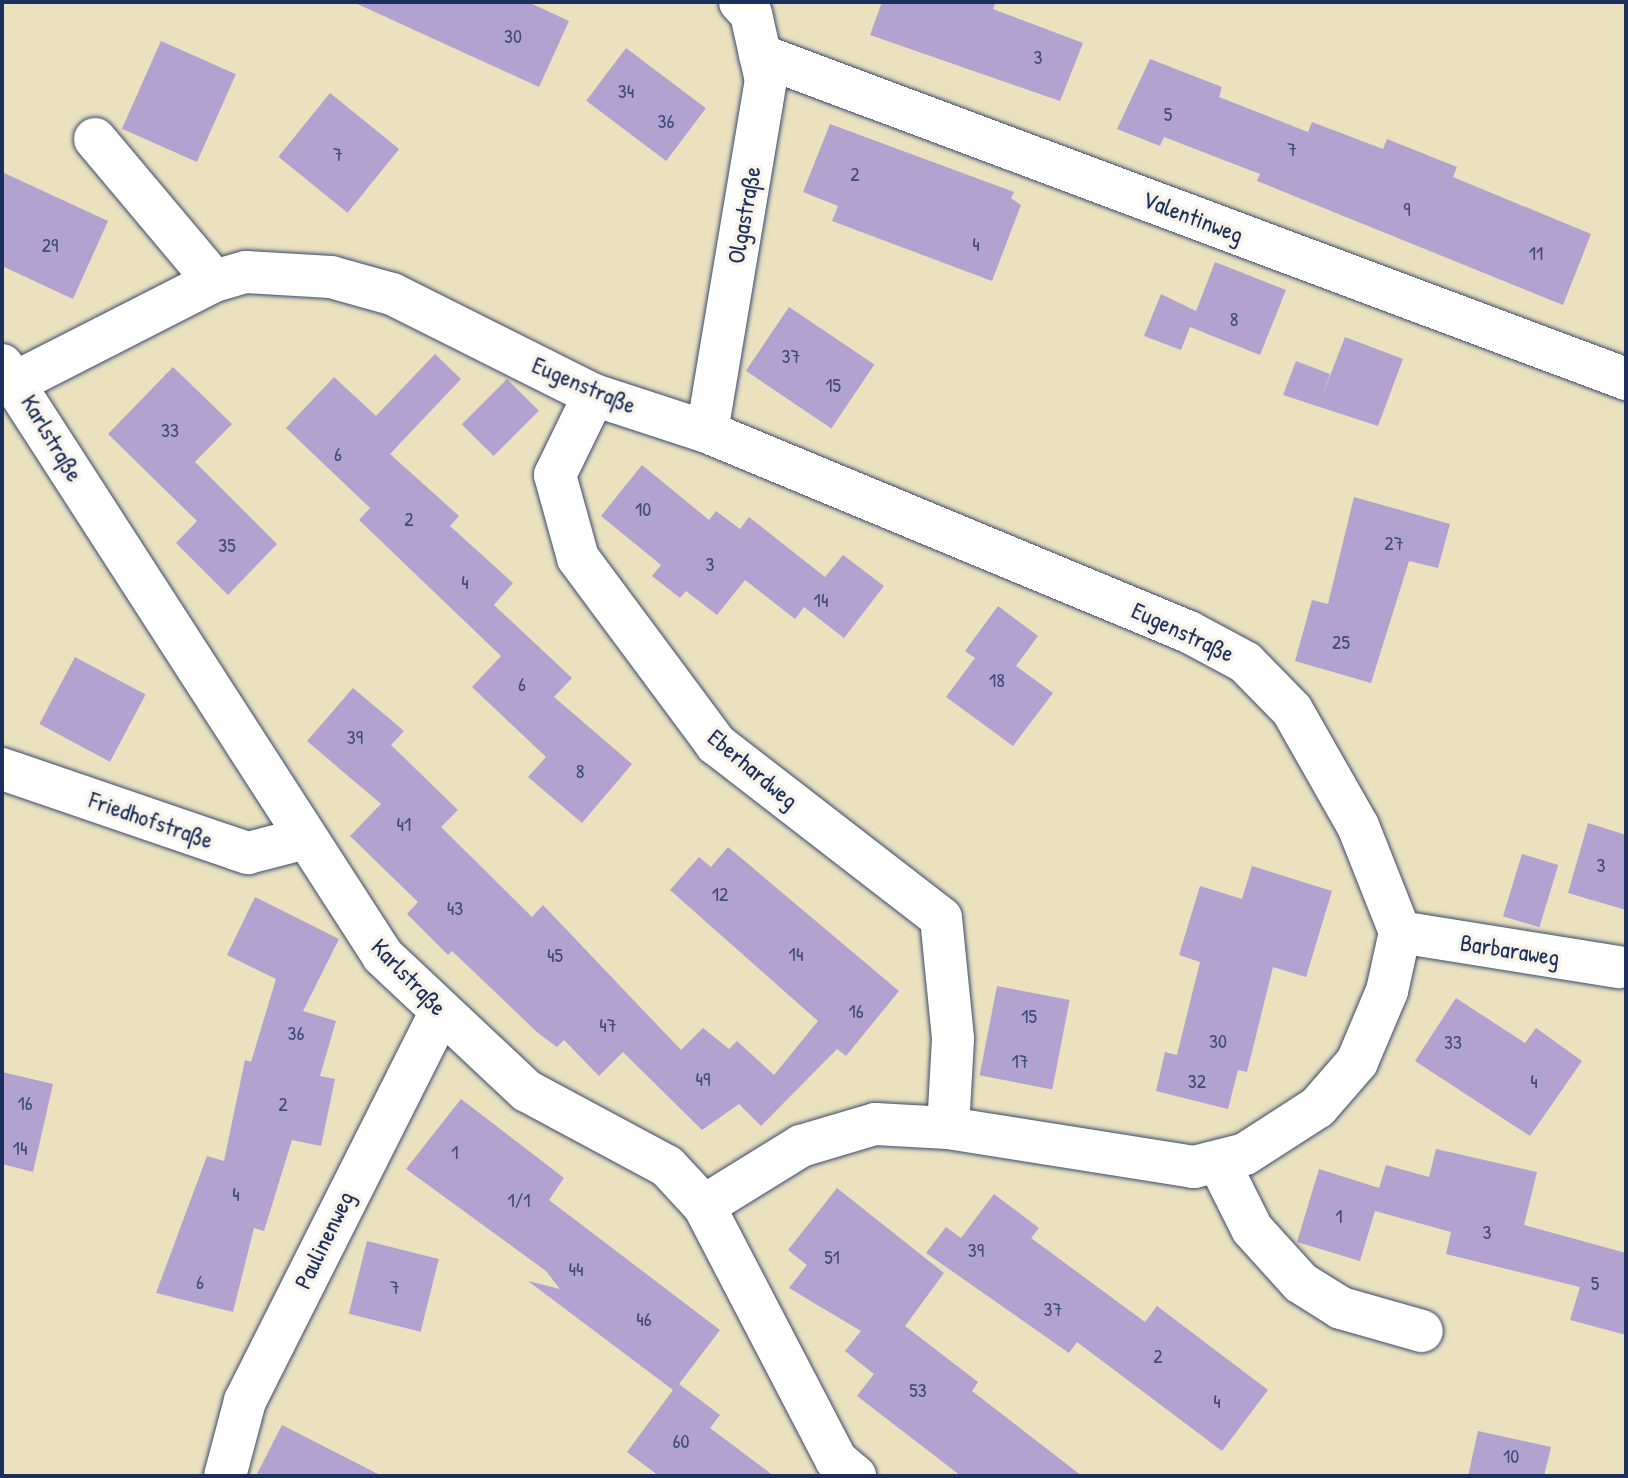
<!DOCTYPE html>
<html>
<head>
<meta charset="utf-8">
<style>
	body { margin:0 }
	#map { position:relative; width:1628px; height:1478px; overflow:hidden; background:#eae1bf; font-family:"Patrick Hand",sans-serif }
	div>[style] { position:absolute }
	.building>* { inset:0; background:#b1a2d0; transform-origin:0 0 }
	.roads { filter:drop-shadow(0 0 2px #3a4a6d) drop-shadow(0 0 2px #3a4a6d) }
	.minor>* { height:42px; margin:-21px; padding:0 21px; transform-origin:21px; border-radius:21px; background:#fff }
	span { translate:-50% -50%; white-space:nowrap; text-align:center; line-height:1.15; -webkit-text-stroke:7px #f7f3e8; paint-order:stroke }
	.number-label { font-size:20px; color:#404c7a }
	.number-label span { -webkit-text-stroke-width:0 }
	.street-label { font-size:24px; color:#1b2f5e }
	.frame { position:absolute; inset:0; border:4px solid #1b2f5e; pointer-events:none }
</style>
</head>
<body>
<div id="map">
	<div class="building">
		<i style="clip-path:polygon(353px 2px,528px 2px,569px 21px,539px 87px)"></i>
		<i style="clip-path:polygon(882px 2px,996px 2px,993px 9px,1083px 43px,1060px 101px,870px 35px)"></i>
		<i style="left:161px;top:41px;width:82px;height:96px;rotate:24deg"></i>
		<i style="left:626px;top:48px;width:100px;height:66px;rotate:37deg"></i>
		<i style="clip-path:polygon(1150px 59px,1222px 87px,1219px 97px,1308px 132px,1312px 122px,1383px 149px,1387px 139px,1457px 167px,1453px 177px,1591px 234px,1563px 305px,1257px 181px,1260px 174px,1164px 137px,1160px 146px,1117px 129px)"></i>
		<i style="left:330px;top:93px;width:89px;height:82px;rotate:39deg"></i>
		<i style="clip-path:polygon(830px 124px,1014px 192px,1011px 198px,1021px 205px,992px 281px,832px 221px,838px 206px,803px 192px)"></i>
		<i style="clip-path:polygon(2px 172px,108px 221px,73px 299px,2px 266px)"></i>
		<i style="clip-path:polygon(1215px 262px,1286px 290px,1260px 355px,1190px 327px,1181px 350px,1144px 336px,1161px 294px,1196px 311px)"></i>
		<i style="left:789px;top:307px;width:103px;height:77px;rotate:34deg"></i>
		<i style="clip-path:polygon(1345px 337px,1403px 359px,1378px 426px,1283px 395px,1296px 361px,1330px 374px,1321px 399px)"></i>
		<i style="clip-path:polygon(435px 354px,461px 379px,390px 454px,459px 516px,450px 526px,513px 583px,494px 605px,572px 678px,554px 697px,632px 764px,582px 823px,528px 777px,546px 757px,472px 687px,501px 656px,359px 520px,370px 508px,286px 428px,334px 377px,376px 416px)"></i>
		<i style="clip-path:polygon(173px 367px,232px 424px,195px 462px,277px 544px,228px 595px,176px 543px,197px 521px,108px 434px)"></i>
		<i style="left:507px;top:379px;width:45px;height:64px;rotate:45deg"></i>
		<i style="clip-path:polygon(642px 465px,709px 520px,716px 511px,740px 529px,749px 517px,825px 577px,843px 555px,884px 586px,844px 638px,804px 607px,795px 619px,745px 580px,717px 615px,686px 591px,680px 598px,652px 576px,661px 565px,601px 516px)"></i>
		<i style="clip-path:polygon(1354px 497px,1450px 524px,1438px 568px,1409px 561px,1371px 683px,1295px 661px,1312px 600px,1328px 604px)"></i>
		<i style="clip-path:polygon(998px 606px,1038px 636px,1016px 666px,1053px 693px,1013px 746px,946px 697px,975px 658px,965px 651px)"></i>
		<i style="left:75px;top:657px;width:80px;height:76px;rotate:28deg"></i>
		<i style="clip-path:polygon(353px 688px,404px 731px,391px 745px,458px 810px,441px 827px,532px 917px,543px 905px,681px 1050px,703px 1028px,729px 1049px,737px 1041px,774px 1075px,818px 1021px,670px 890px,699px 857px,711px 867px,728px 847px,899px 991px,846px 1056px,837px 1049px,761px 1126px,739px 1104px,702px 1130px,623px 1052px,599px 1076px,564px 1040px,557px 1047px,538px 1033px,452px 951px,448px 955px,407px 914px,418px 902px,350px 836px,381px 804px,307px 741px)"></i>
		<i style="clip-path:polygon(1588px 823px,1626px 835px,1626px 910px,1568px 893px)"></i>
		<i style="left:1522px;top:854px;width:38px;height:65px;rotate:17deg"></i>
		<i style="clip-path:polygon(1252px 866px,1332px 891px,1306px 977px,1273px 967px,1247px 1072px,1238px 1070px,1228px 1109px,1156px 1091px,1165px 1052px,1177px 1055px,1200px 962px,1179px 955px,1200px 886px,1242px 899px)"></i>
		<i style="clip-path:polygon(255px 897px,339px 939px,303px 1011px,336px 1021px,320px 1076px,335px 1079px,321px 1146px,292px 1140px,264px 1231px,254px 1228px,233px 1312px,156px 1293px,207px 1156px,224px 1161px,245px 1060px,251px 1062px,276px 979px,227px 955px)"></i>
		<i style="left:997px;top:986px;width:74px;height:91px;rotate:11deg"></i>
		<i style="clip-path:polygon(1456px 998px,1525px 1043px,1536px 1028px,1582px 1061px,1530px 1136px,1415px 1061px)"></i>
		<i style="clip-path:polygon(2px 1072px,53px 1084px,33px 1172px,2px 1164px)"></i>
		<i style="clip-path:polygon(461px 1099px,564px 1178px,549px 1200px,720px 1330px,679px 1384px,720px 1415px,710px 1428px,774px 1476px,659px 1476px,627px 1452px,673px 1390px,528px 1281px,560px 1289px,546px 1271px,406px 1169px)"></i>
		<i style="clip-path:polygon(1436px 1149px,1537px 1172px,1524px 1225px,1626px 1253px,1626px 1335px,1570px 1320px,1580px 1287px,1446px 1254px,1451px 1232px,1375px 1211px,1360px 1261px,1297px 1242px,1319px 1169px,1379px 1188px,1386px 1165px,1429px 1177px)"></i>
		<i style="clip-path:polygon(837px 1188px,944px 1273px,905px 1326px,978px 1382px,972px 1391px,1082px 1476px,961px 1476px,857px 1396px,874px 1374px,845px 1351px,861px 1331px,789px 1288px,807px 1265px,788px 1250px)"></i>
		<i style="clip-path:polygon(994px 1194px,1039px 1228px,1031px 1238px,1145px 1322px,1157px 1306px,1268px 1390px,1222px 1451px,1077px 1342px,1069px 1353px,926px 1253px,946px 1227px,961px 1238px)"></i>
		<i style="left:367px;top:1241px;width:74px;height:75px;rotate:14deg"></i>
		<i style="clip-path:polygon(282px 1425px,382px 1476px,256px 1476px)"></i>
		<i style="clip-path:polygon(1478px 1431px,1551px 1447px,1544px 1476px,1468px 1476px)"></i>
	</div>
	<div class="roads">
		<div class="minor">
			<i style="left:760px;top:55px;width:925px;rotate:20.51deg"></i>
			<i style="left:95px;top:139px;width:185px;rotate:50deg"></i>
			<i style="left:2px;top:365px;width:703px;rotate:57.19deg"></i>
			<i style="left:383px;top:956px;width:197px;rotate:43.2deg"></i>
			<i style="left:527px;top:1091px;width:159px;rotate:28.2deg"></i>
			<i style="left:667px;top:1166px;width:54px;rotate:47.2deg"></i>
			<i style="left:704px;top:1206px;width:286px;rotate:62.5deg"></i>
			<i style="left:836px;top:1460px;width:25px;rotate:40deg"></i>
			<i style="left:18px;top:381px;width:220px;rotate:-27deg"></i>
			<i style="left:214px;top:281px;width:33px;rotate:-16deg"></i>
			<i style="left:246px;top:272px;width:85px;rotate:3.4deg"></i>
			<i style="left:331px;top:277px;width:63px;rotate:15.6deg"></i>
			<i style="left:392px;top:294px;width:226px;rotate:26.6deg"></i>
			<i style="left:594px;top:395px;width:119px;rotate:18.1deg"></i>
			<i style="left:707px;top:432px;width:522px;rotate:22.54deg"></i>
			<i style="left:1189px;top:632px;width:64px;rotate:28.2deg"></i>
			<i style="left:1245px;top:662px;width:67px;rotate:45.6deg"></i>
			<i style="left:1292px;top:710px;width:133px;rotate:60.4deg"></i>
			<i style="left:1358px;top:826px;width:114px;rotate:68.4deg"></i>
			<i style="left:1400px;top:932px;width:60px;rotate:102.4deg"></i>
			<i style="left:1387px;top:991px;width:77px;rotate:112.9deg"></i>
			<i style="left:1357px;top:1062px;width:60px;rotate:130.9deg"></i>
			<i style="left:1318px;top:1107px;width:87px;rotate:147.2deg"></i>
			<i style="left:1245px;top:1154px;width:53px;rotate:165.7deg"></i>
			<i style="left:1194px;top:1167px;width:249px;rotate:-171deg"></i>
			<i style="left:948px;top:1128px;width:73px;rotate:-176.9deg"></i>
			<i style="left:875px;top:1124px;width:77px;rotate:163.4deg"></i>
			<i style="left:801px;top:1146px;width:114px;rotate:148.3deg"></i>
			<i style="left:594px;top:395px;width:89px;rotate:116deg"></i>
			<i style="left:555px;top:475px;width:86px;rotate:74.5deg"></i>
			<i style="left:578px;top:558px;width:232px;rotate:53.4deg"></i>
			<i style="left:716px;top:744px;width:284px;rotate:37.7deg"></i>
			<i style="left:941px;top:918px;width:122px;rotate:84.3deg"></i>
			<i style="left:953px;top:1039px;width:89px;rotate:93.2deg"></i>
			<i style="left:707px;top:432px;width:356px;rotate:-80.5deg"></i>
			<i style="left:766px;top:81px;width:69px;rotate:-102.6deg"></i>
			<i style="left:751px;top:14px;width:16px;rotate:-133deg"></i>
			<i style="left:2px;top:769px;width:260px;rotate:18.9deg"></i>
			<i style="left:248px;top:853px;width:56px;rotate:-14.5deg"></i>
			<i style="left:1400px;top:932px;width:222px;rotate:9.1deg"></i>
			<i style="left:1219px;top:1163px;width:74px;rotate:63.4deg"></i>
			<i style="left:1252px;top:1229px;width:73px;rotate:47.8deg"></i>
			<i style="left:1301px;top:1283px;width:47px;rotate:32deg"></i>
			<i style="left:1341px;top:1308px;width:84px;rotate:15.9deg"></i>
			<i style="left:225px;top:1476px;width:78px;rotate:-75.1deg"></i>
			<i style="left:245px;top:1401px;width:436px;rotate:-63.3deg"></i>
		</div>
	</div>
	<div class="number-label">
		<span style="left:513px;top:35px">30</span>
		<span style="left:1038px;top:56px">3</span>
		<span style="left:626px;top:90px">34</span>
		<span style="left:1168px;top:113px">5</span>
		<span style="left:666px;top:120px">36</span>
		<span style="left:1292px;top:148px">7</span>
		<span style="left:338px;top:153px">7</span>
		<span style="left:855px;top:173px">2</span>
		<span style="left:1407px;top:208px">9</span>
		<span style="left:976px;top:243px">4</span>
		<span style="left:50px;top:244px">29</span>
		<span style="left:1536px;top:252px">11</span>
		<span style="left:1234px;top:318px">8</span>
		<span style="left:791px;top:355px">37</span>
		<span style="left:833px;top:384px">15</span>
		<span style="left:170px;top:429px">33</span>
		<span style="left:338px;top:453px">6</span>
		<span style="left:643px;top:508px">10</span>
		<span style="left:409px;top:518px">2</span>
		<span style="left:1394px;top:542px">27</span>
		<span style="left:227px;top:544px">35</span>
		<span style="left:710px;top:563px">3</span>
		<span style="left:465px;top:581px">4</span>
		<span style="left:821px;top:599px">14</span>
		<span style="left:1341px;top:641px">25</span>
		<span style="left:997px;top:679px">18</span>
		<span style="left:522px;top:683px">6</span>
		<span style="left:355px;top:736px">39</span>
		<span style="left:580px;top:770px">8</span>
		<span style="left:404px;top:823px">41</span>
		<span style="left:1601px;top:864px">3</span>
		<span style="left:720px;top:893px">12</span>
		<span style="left:455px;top:907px">43</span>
		<span style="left:796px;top:953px">14</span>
		<span style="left:555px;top:954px">45</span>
		<span style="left:856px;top:1010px">16</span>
		<span style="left:1029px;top:1015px">15</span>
		<span style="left:608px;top:1024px">47</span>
		<span style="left:296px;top:1032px">36</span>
		<span style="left:1218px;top:1040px">30</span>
		<span style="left:1453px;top:1041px">33</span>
		<span style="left:1020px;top:1060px">17</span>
		<span style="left:703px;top:1078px">49</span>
		<span style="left:1197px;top:1080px">32</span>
		<span style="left:1534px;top:1080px">4</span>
		<span style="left:25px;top:1102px">16</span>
		<span style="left:283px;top:1103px">2</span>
		<span style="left:20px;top:1147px">14</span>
		<span style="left:455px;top:1151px">1</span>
		<span style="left:236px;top:1193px">4</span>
		<span style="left:519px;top:1199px">1/1</span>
		<span style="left:1339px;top:1215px">1</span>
		<span style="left:1487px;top:1231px">3</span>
		<span style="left:976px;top:1249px">39</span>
		<span style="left:832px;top:1256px">51</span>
		<span style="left:576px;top:1268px">44</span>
		<span style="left:200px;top:1281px">6</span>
		<span style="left:1595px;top:1282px">5</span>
		<span style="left:395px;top:1286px">7</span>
		<span style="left:1053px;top:1308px">37</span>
		<span style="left:644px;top:1318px">46</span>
		<span style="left:1158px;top:1355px">2</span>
		<span style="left:918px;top:1389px">53</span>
		<span style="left:1217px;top:1400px">4</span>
		<span style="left:681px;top:1440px">60</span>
		<span style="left:1511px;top:1455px">10</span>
	</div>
	<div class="street-label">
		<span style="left:744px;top:215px;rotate:-80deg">Olgastraße</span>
		<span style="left:1193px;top:217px;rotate:21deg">Valentinweg</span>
		<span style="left:584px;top:385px;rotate:23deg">Eugenstraße</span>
		<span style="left:52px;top:438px;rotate:59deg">Karlstraße</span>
		<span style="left:1183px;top:632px;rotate:25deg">Eugenstraße</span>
		<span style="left:753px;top:769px;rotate:40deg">Eberhardweg</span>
		<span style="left:151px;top:820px;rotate:19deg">Friedhofstraße</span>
		<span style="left:1510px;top:950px;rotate:9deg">Barbaraweg</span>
		<span style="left:409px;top:977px;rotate:46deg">Karlstraße</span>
		<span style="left:324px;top:1240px;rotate:-64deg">Paulinenweg</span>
	</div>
	<div class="frame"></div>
</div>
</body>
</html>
